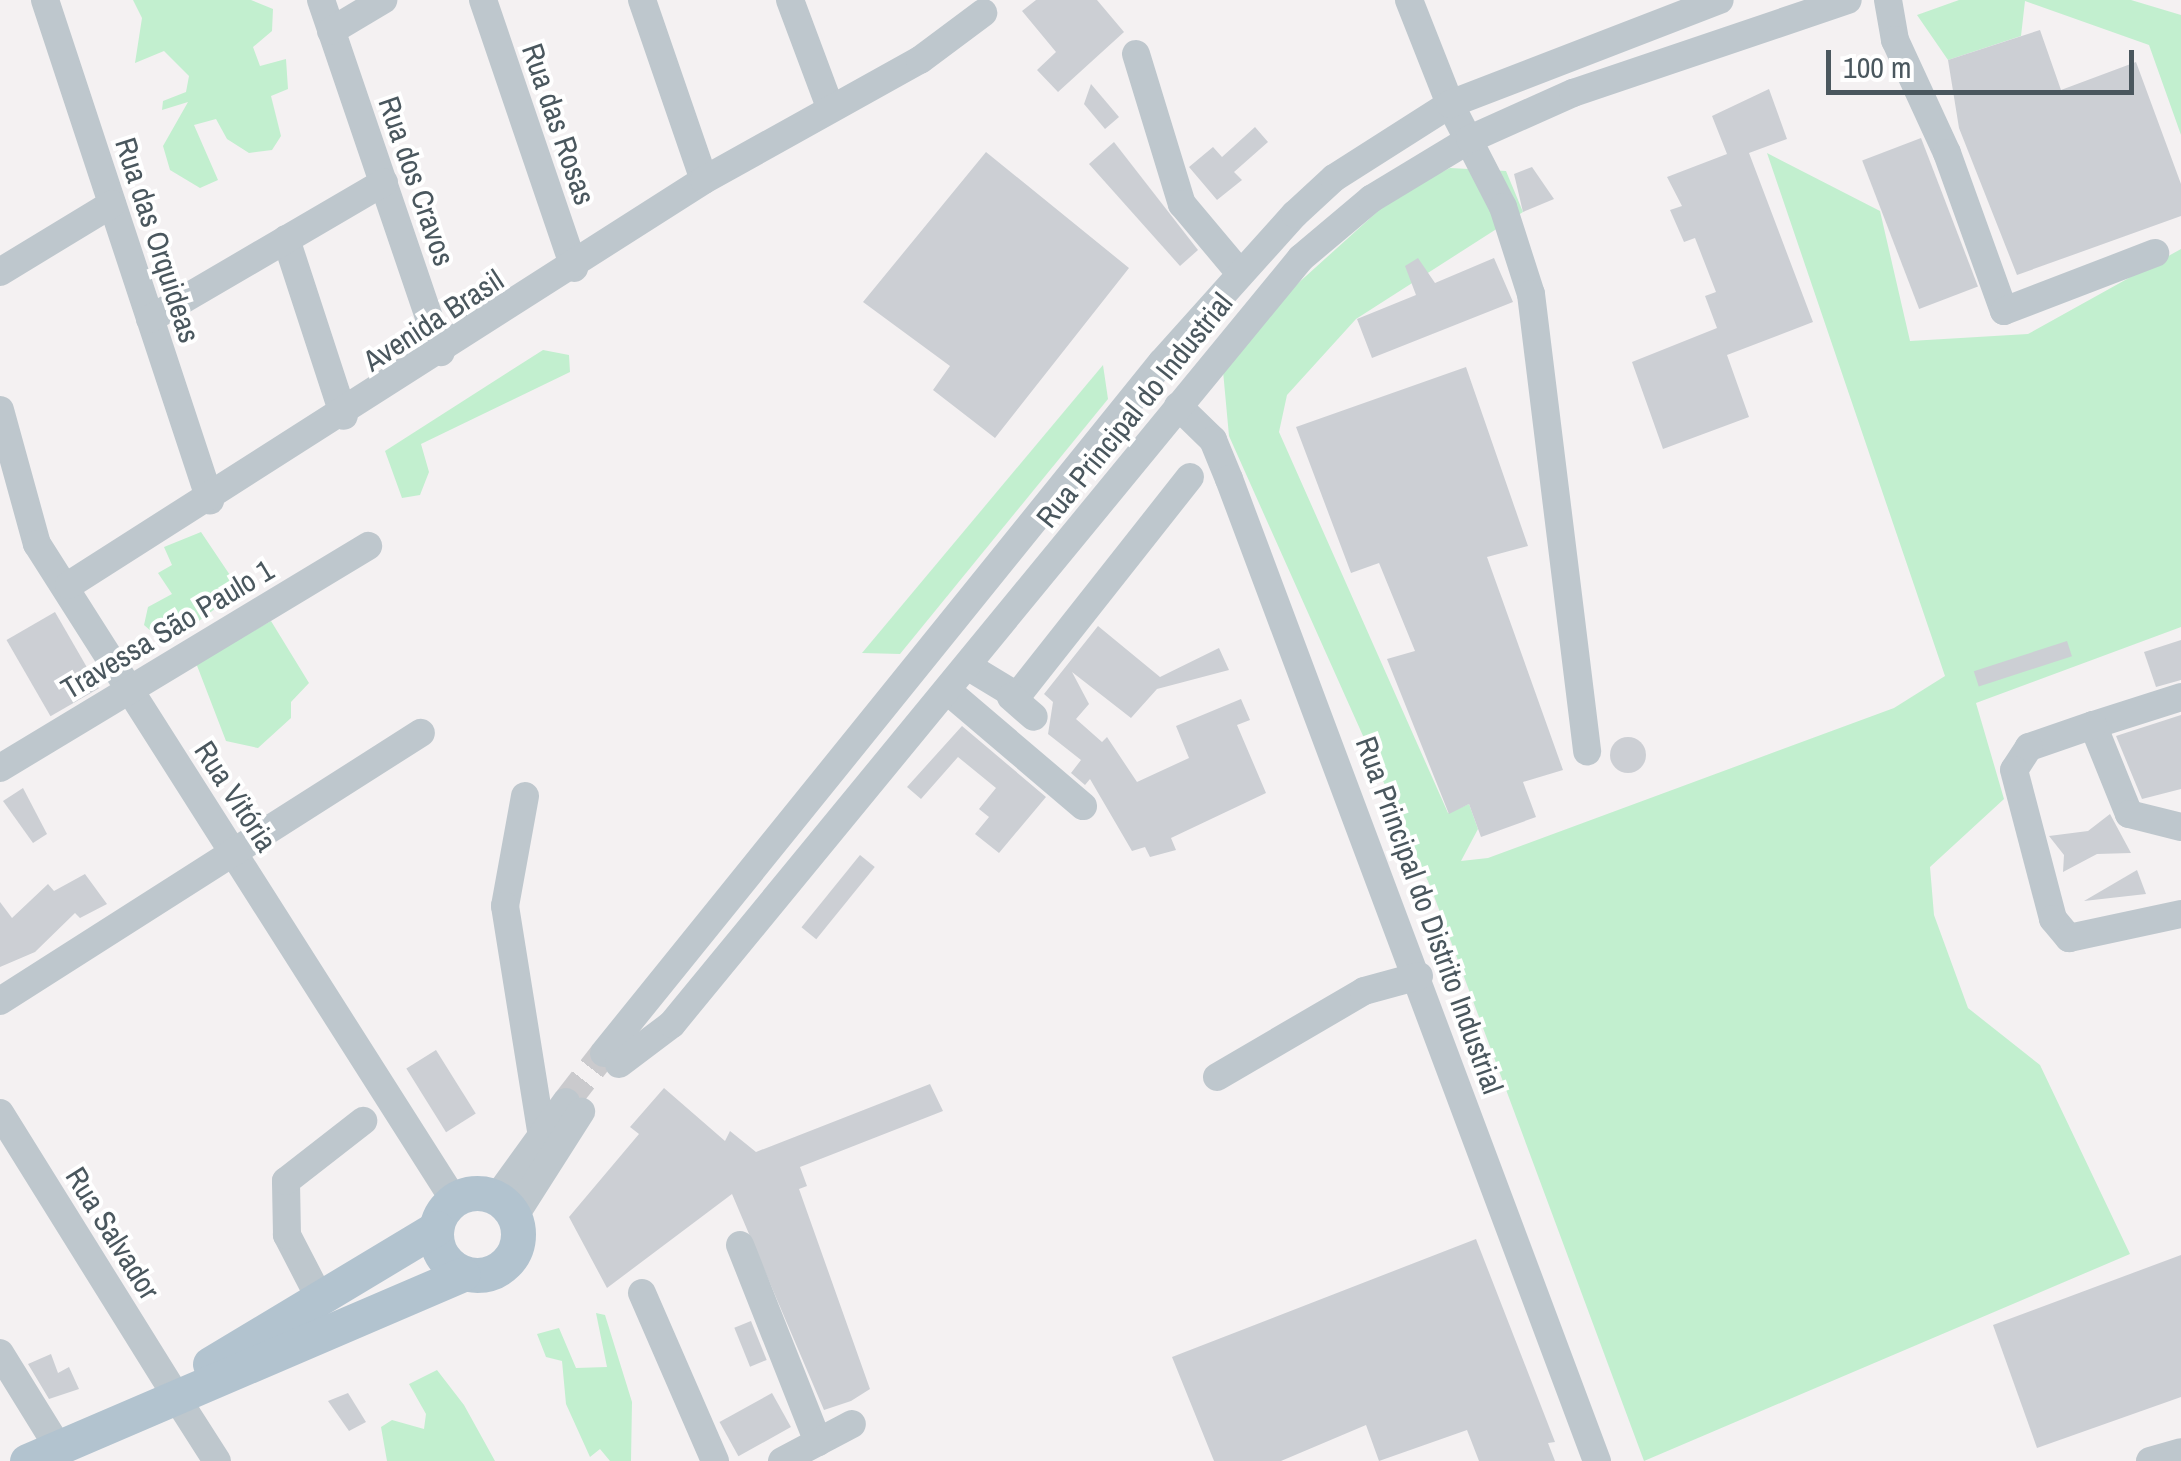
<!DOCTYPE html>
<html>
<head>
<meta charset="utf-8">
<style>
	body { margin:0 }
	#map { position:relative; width:2181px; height:1461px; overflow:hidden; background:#f4f1f2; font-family:"Archivo Narrow",sans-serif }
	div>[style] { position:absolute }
	.green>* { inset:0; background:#c2efcf }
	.building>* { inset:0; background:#cccfd4; transform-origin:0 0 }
	.round { border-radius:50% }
	.minor-tunnel>* { height:28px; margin-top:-14px; transform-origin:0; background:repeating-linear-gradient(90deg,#cacacd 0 28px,transparent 0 42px) }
	.minor>* { height:28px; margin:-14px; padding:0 14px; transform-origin:14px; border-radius:14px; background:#bec7cd }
	.major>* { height:35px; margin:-17.5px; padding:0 17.5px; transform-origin:17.5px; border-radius:17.5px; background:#b2c3cf }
	.major>.ring { margin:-17.5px; padding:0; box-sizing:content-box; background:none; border:35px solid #b2c3cf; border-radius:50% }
	span { translate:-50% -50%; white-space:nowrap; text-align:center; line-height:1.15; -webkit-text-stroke:8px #fff; paint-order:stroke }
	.street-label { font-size:30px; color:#4a575e }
	.scale { position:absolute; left:1826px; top:50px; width:308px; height:45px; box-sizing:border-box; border:5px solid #4a575e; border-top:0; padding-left:12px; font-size:30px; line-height:35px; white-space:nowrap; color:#4a575e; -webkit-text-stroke:8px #fff; paint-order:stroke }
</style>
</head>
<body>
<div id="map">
	<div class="green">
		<i style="clip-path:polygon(133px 0,251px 0,273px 9px,272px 31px,253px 47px,260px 66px,286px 59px,288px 89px,271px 96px,281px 136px,272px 150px,249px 153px,227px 139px,216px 119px,194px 125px,218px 180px,200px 188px,170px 170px,163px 146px,188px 102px,162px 110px,163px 101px,186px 92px,189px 76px,164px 51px,135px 63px,142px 18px)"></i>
		<i style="clip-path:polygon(1959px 0,2131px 0,2181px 15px,2181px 135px,2149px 45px,2025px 1px,2021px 36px,1948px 60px,1917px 15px)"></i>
		<i style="clip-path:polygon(1767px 153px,1880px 211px,1910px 341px,2028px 334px,2181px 249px,2181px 627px,1976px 703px,2004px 799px,1930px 867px,1934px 915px,1968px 1008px,2040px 1065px,2130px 1254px,1644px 1461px,1431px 888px,1229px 436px,1223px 371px,1295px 286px,1398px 193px,1450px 168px,1506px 171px,1523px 212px,1356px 319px,1287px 395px,1279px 432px,1448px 813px,1469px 804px,1478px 829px,1461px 861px,1488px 858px,1894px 708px,1945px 676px)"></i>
		<i style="clip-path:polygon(543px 350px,569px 355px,570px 372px,421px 444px,429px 472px,420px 495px,402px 498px,385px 451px)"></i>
		<i style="clip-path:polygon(1103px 365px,1108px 399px,900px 654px,862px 653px)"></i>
		<i style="clip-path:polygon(201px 532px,240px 590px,167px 645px,144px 625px,148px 607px,172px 594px,158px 573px,172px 565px,164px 547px)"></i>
		<i style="clip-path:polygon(271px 621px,309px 683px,291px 702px,291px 718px,258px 748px,226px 741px,196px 663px)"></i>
		<i style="clip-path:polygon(596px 1313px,605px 1315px,632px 1402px,631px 1461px,610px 1461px,600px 1449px,590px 1457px,566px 1404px,562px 1361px,546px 1357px,537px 1334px,559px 1328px,576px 1368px,607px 1367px)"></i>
		<i style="clip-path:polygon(437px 1370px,464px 1405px,495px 1461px,387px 1461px,381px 1427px,392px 1420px,424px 1429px,426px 1414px,409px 1384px)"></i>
	</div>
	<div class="building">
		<i style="clip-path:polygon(1036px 0,1097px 0,1124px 32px,1058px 92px,1037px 70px,1056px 52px,1022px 11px)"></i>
		<i style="clip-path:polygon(2040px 30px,2061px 90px,2136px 62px,2181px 184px,2181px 216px,2017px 275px,1959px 128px,1948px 60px)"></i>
		<i style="clip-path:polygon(1091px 84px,1119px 117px,1105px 129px,1084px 104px)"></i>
		<i style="clip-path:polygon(1769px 89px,1787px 139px,1749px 153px,1813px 322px,1727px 355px,1749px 417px,1663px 449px,1632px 362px,1717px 328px,1705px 296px,1716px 292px,1695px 238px,1684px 242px,1670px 210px,1682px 206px,1667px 177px,1727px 154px,1712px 116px)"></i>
		<i style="clip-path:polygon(1255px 127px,1268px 142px,1234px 172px,1242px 180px,1217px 200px,1189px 167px,1213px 147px,1222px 157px)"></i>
		<i style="left:1921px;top:138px;width:159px;height:63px;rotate:69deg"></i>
		<i style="clip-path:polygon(1114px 142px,1198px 250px,1180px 266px,1089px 164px)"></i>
		<i style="clip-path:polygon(986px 152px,1129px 268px,995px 438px,933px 390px,950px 366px,863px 302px)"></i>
		<i style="clip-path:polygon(1532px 167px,1554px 199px,1523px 212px,1514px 174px)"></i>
		<i style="clip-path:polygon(1418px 258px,1435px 283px,1494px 258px,1513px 302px,1372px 358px,1357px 319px,1416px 295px,1405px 266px)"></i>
		<i style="clip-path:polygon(1466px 367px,1528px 546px,1487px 557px,1563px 770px,1523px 782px,1536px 817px,1481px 837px,1469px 804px,1449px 814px,1387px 659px,1415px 651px,1379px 563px,1351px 573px,1296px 427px)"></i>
		<i style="left:55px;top:612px;width:88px;height:56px;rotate:60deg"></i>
		<i style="clip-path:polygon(1098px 626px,1160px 677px,1219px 648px,1229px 670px,1157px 689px,1131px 718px,1072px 672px,1089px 704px,1076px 719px,1102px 742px,1107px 737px,1137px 782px,1189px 758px,1176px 726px,1241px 699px,1250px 720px,1237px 725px,1266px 793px,1171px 838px,1176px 850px,1150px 857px,1145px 847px,1132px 851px,1090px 779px,1085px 785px,1071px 773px,1081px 760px,1048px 734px,1053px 702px,1044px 694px)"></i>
		<i style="clip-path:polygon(2181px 640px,2181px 680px,2156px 687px,2144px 652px)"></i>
		<i style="left:2067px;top:641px;width:16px;height:98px;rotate:72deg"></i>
		<i style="clip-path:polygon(2181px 715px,2181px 789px,2142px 799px,2116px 736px)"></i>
		<i style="clip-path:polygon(962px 726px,1046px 797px,999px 853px,975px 834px,989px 817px,979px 809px,996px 788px,958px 757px,921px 799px,907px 787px)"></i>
		<i class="round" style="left:1610px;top:737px;width:36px;height:36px"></i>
		<i style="clip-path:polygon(23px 788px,47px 834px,33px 843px,3px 801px)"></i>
		<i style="clip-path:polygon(2110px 814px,2131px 853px,2097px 854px,2063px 872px,2064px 855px,2049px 836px,2088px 831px)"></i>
		<i style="left:860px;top:855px;width:19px;height:93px;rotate:39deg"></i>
		<i style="clip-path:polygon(2137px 870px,2146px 894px,2084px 901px)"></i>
		<i style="clip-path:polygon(85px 874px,107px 904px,80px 918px,75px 913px,35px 952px,0 967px,0 902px,12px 918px,48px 884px,54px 891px)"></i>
		<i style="left:436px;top:1050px;width:75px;height:35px;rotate:58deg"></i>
		<i style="clip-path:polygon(930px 1084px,943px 1111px,800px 1167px,807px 1186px,799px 1189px,870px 1389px,851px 1401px,824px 1410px,732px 1194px,607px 1288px,569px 1217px,639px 1134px,630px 1127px,664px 1088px,725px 1141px,730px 1131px,756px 1152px)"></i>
		<i style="clip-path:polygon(1476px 1239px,1555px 1442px,1548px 1443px,1555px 1461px,1479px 1461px,1467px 1430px,1379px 1461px,1366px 1425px,1281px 1461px,1214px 1461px,1172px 1357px)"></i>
		<i style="clip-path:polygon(2181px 1255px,2181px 1397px,2037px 1448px,1993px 1325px)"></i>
		<i style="left:751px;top:1321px;width:42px;height:18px;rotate:68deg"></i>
		<i style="clip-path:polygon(51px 1354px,58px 1373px,69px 1367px,79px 1389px,49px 1399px,28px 1364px)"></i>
		<i style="clip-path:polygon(348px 1393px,366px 1422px,349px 1431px,328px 1401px)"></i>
		<i style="left:772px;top:1393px;width:39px;height:60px;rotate:61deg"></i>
	</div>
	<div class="minor-tunnel">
		<i style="left:566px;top:1102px;width:62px;rotate:-52.2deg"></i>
	</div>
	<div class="minor">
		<i style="left:45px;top:0;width:527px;rotate:71.74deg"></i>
		<i style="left:321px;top:0;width:372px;rotate:71.2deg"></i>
		<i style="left:483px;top:0;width:283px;rotate:71.2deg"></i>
		<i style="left:642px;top:0;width:190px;rotate:71deg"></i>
		<i style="left:790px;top:0;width:114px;rotate:69.5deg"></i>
		<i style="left:1409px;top:0;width:112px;rotate:68.5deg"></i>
		<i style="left:1450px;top:104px;width:116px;rotate:62.8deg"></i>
		<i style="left:1503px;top:207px;width:91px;rotate:72.2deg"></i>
		<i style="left:1531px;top:294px;width:461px;rotate:83deg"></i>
		<i style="left:1888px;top:0;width:41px;rotate:80.1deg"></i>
		<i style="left:1895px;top:40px;width:124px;rotate:65.3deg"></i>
		<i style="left:1947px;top:153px;width:168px;rotate:70.2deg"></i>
		<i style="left:2004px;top:311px;width:162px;rotate:-21deg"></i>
		<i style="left:331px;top:31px;width:61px;rotate:-30.8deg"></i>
		<i style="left:1136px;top:54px;width:157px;rotate:73deg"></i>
		<i style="left:1182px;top:204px;width:89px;rotate:50deg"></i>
		<i style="left:286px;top:239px;width:186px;rotate:71.9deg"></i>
		<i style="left:0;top:272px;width:131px;rotate:-31.3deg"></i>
		<i style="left:150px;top:319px;width:271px;rotate:-30.3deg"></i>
		<i style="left:1178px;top:406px;width:49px;rotate:44.2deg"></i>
		<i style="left:1213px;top:440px;width:42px;rotate:67.7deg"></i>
		<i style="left:1229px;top:479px;width:1049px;rotate:69.46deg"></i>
		<i style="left:0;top:410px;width:139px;rotate:74.6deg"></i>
		<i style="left:37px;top:544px;width:777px;rotate:57.56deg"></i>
		<i style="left:69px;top:585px;width:753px;rotate:-32.53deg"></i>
		<i style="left:704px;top:180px;width:247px;rotate:-29.1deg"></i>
		<i style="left:920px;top:60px;width:79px;rotate:-36.7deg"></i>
		<i style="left:969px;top:667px;width:56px;rotate:31.1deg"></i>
		<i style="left:1017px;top:696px;width:279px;rotate:-51.7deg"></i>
		<i style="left:949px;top:692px;width:176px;rotate:40.4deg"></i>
		<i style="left:1011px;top:697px;width:30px;rotate:41deg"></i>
		<i style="left:2181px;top:697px;width:92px;rotate:162.3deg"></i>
		<i style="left:2093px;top:725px;width:96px;rotate:68deg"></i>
		<i style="left:2129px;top:814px;width:54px;rotate:14deg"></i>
		<i style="left:2093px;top:725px;width:68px;rotate:161deg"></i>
		<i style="left:2029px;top:747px;width:27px;rotate:123deg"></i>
		<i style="left:2014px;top:770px;width:154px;rotate:75.3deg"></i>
		<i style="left:2053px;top:919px;width:25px;rotate:50deg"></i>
		<i style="left:2069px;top:938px;width:115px;rotate:-12.1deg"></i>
		<i style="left:0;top:768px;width:430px;rotate:-31.1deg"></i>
		<i style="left:525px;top:796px;width:112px;rotate:100.3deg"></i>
		<i style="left:505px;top:906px;width:228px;rotate:80.9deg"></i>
		<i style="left:0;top:1001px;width:499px;rotate:-32.5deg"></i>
		<i style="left:604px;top:1053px;width:888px;rotate:-51.08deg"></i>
		<i style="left:1162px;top:362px;width:199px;rotate:-48.1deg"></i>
		<i style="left:1295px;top:214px;width:53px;rotate:-42.7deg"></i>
		<i style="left:1334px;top:178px;width:138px;rotate:-32.5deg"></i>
		<i style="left:1450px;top:104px;width:289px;rotate:-21.1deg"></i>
		<i style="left:619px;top:1064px;width:66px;rotate:-37deg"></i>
		<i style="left:672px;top:1024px;width:991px;rotate:-50.61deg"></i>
		<i style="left:1301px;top:258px;width:92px;rotate:-40.1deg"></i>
		<i style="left:1371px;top:199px;width:116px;rotate:-31.2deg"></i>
		<i style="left:1470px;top:139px;width:113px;rotate:-24.1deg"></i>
		<i style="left:1573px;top:93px;width:290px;rotate:-18.7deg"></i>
		<i style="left:1217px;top:1077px;width:170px;rotate:-30.3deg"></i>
		<i style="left:1364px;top:991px;width:57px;rotate:-15.3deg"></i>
		<i style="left:0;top:1113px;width:324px;rotate:58.1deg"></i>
		<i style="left:498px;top:1196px;width:116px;rotate:-54.1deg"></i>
		<i style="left:514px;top:1217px;width:125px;rotate:-57.5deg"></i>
		<i style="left:740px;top:1245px;width:212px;rotate:68.4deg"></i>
		<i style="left:642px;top:1293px;width:183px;rotate:66.5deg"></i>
		<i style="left:319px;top:1297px;width:70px;rotate:-117.3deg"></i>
		<i style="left:287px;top:1235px;width:54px;rotate:-91.1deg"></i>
		<i style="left:286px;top:1181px;width:98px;rotate:-37.9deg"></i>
		<i style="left:0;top:1353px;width:110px;rotate:58.3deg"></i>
		<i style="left:176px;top:1397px;width:76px;rotate:57.4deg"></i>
		<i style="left:782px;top:1461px;width:79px;rotate:-27.9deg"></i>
		<i style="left:2150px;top:1461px;width:32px;rotate:-16deg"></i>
	</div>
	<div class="major">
		<i class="ring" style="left:436px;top:1193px;width:47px;height:47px"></i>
		<i style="left:210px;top:1364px;width:264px;rotate:-31deg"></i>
		<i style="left:27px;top:1461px;width:474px;rotate:-23.2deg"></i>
	</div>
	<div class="street-label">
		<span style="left:559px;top:124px;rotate:71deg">Rua das Rosas</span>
		<span style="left:417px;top:181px;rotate:71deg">Rua dos Cravos</span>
		<span style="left:158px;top:240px;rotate:72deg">Rua das Orquideas</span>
		<span style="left:433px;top:320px;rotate:-33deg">Avenida Brasil</span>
		<span style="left:1134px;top:410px;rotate:-51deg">Rua Principal do Industrial</span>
		<span style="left:167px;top:629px;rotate:-31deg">Travessa São Paulo 1</span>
		<span style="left:236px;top:796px;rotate:57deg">Rua Vitória</span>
		<span style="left:1430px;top:915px;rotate:70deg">Rua Principal do Distrito Industrial</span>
		<span style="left:113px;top:1233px;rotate:58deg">Rua Salvador</span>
	</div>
	<div class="scale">100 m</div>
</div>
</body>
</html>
